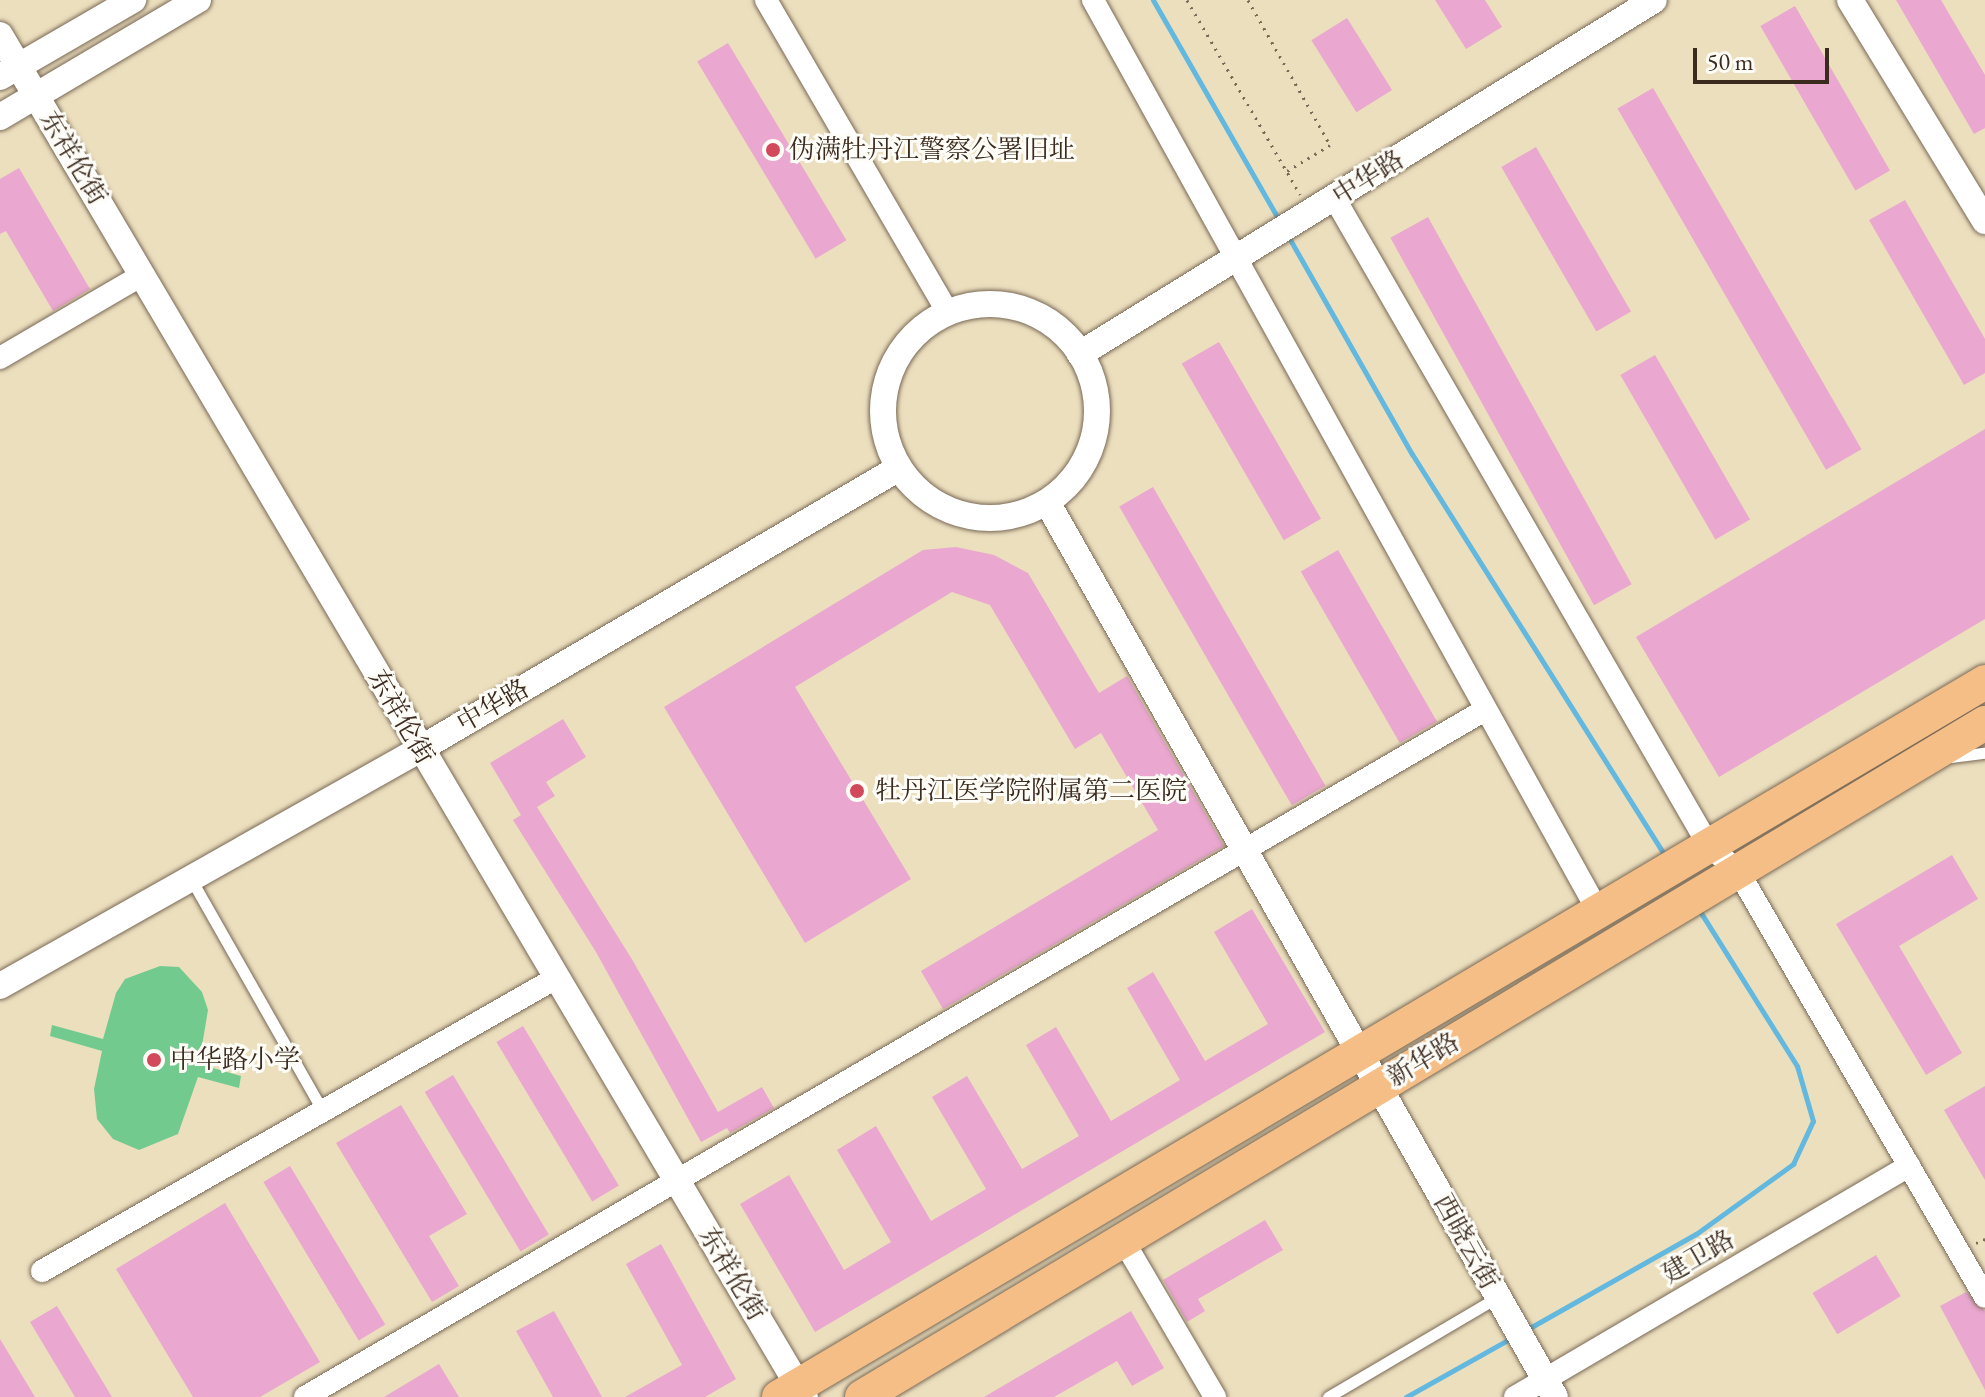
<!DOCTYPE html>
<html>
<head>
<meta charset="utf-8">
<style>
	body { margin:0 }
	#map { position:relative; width:1985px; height:1397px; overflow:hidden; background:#ecdfbe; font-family:"EB Garamond","Noto Serif SC",serif }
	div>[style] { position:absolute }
	.green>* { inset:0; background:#73ca8f }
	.stream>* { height:5px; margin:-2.5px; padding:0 2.5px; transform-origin:2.5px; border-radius:2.5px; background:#62b8de }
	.building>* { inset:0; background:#eaa7cf; transform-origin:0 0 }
	.path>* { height:3px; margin-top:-1.5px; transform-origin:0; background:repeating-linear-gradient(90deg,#796956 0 2px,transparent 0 8px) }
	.roads { filter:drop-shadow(0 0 2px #796956) drop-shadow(0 0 2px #796956) }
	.service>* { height:11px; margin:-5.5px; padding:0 5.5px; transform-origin:5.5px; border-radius:5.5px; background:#fff }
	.minor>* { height:22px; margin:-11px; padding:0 11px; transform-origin:11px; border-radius:11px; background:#fff }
	.tertiary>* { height:26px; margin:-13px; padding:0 13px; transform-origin:13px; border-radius:13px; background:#fff }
	.tertiary>.ring { margin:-13px; padding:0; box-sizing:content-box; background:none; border:26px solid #fff; border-radius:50% }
	.primary>* { height:34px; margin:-17px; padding:0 17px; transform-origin:17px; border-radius:17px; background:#f6be87 }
	.dots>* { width:22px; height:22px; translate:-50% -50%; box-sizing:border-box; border:4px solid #fdfcf7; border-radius:50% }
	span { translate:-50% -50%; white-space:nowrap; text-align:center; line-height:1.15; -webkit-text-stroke:6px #fdfcf7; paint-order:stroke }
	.poi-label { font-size:26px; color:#3b2a1e }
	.left { translate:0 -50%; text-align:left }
	.street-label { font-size:26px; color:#3b2a1e }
	.scale { position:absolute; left:1693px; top:48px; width:136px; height:36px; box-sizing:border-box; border:4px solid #3b2a1e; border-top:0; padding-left:10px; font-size:24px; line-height:28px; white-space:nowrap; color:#3b2a1e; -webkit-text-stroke:6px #fdfcf7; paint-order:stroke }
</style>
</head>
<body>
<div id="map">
	<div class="green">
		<i style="clip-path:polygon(160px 966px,179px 967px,202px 992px,208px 1010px,199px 1064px,241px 1076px,239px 1088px,198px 1077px,178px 1134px,139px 1150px,113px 1139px,97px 1119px,94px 1089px,102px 1051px,50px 1036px,52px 1025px,103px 1039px,116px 993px,125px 979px)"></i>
	</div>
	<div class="stream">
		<i style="left:1153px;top:0;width:254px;rotate:60.2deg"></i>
		<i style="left:1288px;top:236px;width:251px;rotate:60.4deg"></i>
		<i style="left:1412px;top:454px;width:475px;rotate:57.8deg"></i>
		<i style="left:1526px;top:1330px;width:195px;rotate:-29.5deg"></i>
		<i style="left:1696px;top:1234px;width:120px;rotate:-35.8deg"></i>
		<i style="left:1793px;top:1164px;width:47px;rotate:-65.1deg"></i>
		<i style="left:1813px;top:1121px;width:57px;rotate:-106.2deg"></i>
		<i style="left:1797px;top:1066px;width:186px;rotate:-122.1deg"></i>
		<i style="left:1406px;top:1397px;width:123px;rotate:-29.3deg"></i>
	</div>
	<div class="building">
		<i style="clip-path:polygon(1435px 0,1485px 0,1502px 27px,1466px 49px)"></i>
		<i style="clip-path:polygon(1896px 0,1941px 0,1985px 75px,1985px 128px,1974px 134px)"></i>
		<i style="left:1795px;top:6px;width:190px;height:40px;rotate:60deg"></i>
		<i style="left:1347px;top:18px;width:85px;height:42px;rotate:58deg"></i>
		<i style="left:728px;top:43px;width:230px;height:36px;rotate:59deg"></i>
		<i style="left:1653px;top:88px;width:417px;height:41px;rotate:60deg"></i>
		<i style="left:1536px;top:147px;width:190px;height:40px;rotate:60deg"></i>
		<i style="clip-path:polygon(19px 168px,90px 289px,53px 311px,6px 231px,0 234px,0 179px)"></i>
		<i style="clip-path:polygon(1905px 200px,1985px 339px,1985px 373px,1964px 385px,1869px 220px)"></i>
		<i style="left:1428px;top:217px;width:420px;height:43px;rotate:61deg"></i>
		<i style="left:1219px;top:342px;width:204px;height:43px;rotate:60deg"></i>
		<i style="left:1655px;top:355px;width:190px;height:40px;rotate:60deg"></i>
		<i style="clip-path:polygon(1985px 429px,1985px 619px,1719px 777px,1636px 637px)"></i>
		<i style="left:1153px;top:487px;width:345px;height:39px;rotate:60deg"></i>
		<i style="clip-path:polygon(956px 547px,994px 555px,1028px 573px,1099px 693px,1127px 676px,1224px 846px,943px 1009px,921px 971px,1158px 830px,1101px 733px,1075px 749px,990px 605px,952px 592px,795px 687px,911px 879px,805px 943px,664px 707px,923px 550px)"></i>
		<i style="left:1338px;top:550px;width:198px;height:43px;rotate:60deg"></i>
		<i style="clip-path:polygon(563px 719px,586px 757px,546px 782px,555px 796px,537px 807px,633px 961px,718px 1112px,762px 1087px,774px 1108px,730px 1133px,727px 1128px,701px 1142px,596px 952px,513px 820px,521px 815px,490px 763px)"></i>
		<i style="clip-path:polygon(1952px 855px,1978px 899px,1899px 946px,1962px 1053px,1926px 1075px,1836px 924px)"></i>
		<i style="clip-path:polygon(1252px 909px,1325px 1032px,815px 1332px,740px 1204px,789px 1175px,844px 1270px,891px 1242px,837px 1150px,876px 1126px,931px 1221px,986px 1189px,932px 1097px,967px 1076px,1022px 1169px,1079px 1136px,1026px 1045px,1056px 1027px,1111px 1121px,1180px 1080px,1127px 988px,1153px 972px,1205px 1061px,1268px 1024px,1214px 932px)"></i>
		<i style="left:523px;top:1026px;width:186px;height:31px;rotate:59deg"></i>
		<i style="left:453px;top:1075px;width:186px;height:33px;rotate:59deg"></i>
		<i style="clip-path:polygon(1985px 1086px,1985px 1180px,1944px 1110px)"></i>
		<i style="clip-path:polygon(401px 1105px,467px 1214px,429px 1236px,459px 1286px,432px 1302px,336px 1143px)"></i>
		<i style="left:290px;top:1166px;width:185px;height:31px;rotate:59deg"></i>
		<i style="clip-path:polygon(225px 1203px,320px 1362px,260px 1397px,193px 1397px,116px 1269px)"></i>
		<i style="clip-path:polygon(1265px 1220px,1283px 1250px,1198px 1299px,1205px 1311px,1187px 1322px,1163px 1280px)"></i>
		<i style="clip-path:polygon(661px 1244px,736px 1379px,705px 1397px,625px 1397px,682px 1365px,626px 1264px)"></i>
		<i style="left:1876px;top:1255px;width:48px;height:74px;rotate:59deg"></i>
		<i style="clip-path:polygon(1966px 1292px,1985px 1311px,1985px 1390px,1940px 1306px)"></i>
		<i style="clip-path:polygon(57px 1306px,112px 1397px,75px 1397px,30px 1322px)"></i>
		<i style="clip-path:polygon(554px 1311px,602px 1397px,553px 1397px,516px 1331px)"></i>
		<i style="clip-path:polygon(1131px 1311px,1164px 1368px,1132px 1386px,1117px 1361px,1054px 1397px,984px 1397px)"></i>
		<i style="clip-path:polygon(0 1339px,35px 1397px,0 1397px)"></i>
		<i style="clip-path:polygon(439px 1364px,459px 1397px,384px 1397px)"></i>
	</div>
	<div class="path">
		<i style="left:1187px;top:0;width:225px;rotate:59.8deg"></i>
		<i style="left:1248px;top:0;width:167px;rotate:60.5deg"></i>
		<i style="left:1330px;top:145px;width:50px;rotate:148.8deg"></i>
		<i style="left:1976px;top:1243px;width:10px;rotate:-24deg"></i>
	</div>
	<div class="roads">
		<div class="service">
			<i style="left:1950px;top:757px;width:35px;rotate:-7deg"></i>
			<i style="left:191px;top:879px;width:267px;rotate:60.4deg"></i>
			<i style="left:1328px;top:1397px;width:195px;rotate:-30.5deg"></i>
		</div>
		<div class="minor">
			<i style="left:766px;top:0;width:362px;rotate:59.8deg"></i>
			<i style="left:1093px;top:0;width:1042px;rotate:61deg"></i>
			<i style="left:1335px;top:199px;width:747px;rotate:59.97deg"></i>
			<i style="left:1709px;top:846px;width:38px;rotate:41deg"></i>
			<i style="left:1738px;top:871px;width:492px;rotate:59.9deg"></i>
			<i style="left:0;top:358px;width:164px;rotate:-30.3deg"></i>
			<i style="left:1123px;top:1240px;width:182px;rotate:59.6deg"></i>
			<i style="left:42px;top:1271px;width:592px;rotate:-29.68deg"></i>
			<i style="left:305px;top:1397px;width:1365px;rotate:-30.21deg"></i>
			<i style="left:1515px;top:1397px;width:457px;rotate:-30.4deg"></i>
		</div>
		<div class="tertiary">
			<i style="left:1850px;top:0;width:259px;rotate:58.6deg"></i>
			<i style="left:0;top:35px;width:1582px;rotate:59.42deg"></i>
			<i style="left:0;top:77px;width:154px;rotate:-30.1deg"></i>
			<i style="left:0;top:117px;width:230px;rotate:-30.6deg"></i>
			<i class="ring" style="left:883px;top:304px;width:188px;height:188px"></i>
			<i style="left:1080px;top:354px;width:674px;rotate:-31.66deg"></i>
			<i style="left:1047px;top:502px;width:1029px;rotate:60.42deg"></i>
			<i style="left:0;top:986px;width:482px;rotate:-29.4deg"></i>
			<i style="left:420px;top:749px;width:555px;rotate:-30.4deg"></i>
		</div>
		<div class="primary">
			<i style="left:779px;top:1397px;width:1402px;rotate:-30.66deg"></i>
			<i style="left:862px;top:1397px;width:1310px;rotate:-30.97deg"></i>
		</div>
	</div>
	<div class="dots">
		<i style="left:773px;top:150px;background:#d1495b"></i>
		<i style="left:857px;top:791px;background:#d1495b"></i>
		<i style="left:154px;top:1060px;background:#d1495b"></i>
	</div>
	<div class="poi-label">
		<span class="left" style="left:789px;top:150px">伪满牡丹江警察公署旧址</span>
		<span class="left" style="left:875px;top:791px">牡丹江医学院附属第二医院</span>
		<span class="left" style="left:170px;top:1060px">中华路小学</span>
	</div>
	<div class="street-label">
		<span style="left:73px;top:158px;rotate:59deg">东祥伦街</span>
		<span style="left:1368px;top:178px;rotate:-32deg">中华路</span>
		<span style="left:493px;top:706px;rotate:-30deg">中华路</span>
		<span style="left:401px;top:717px;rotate:60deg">东祥伦街</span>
		<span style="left:1423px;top:1060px;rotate:-31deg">新华路</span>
		<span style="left:1466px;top:1242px;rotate:61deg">西晓云街</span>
		<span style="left:1698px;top:1257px;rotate:-30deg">建卫路</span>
		<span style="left:732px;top:1274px;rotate:59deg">东祥伦街</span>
	</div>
	<div class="scale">50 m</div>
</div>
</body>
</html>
